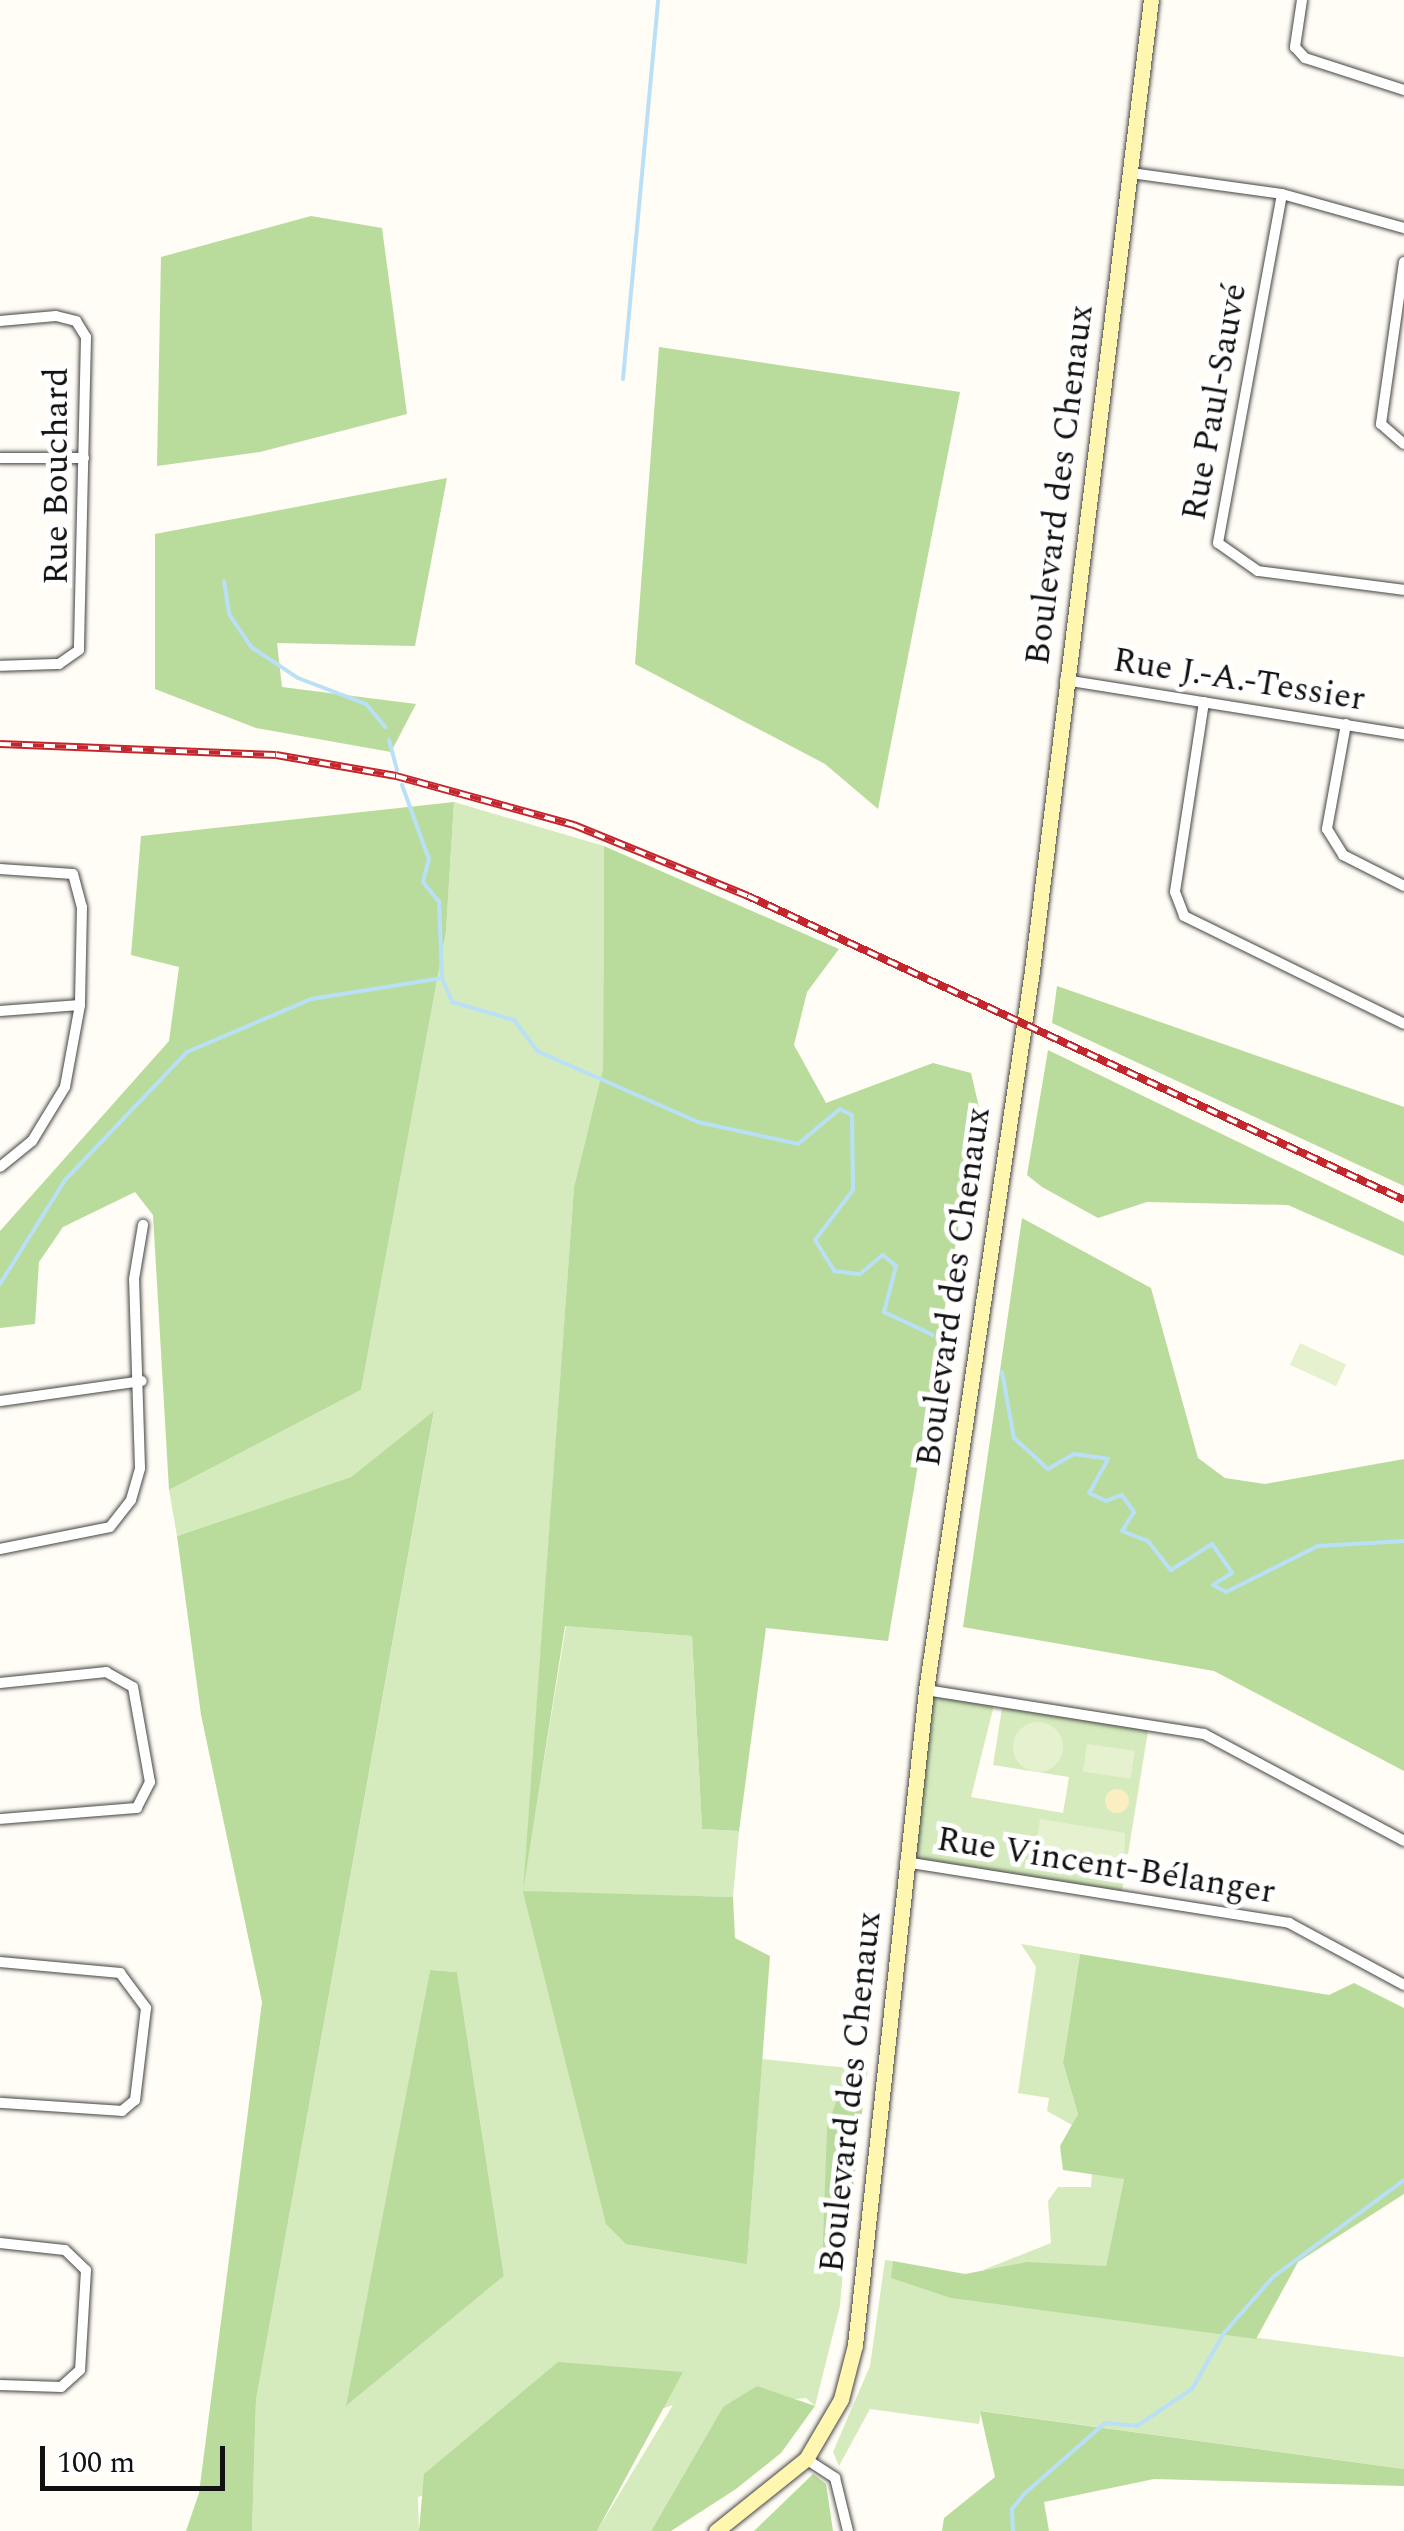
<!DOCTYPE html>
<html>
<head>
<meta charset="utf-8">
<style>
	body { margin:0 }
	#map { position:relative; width:1404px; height:2531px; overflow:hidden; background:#fffdf5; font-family:Spectral,serif }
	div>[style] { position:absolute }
	.green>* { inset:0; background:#d5ebbd }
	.forest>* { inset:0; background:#b9dc9c }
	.sand>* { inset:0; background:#fbeec1 }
	.round { border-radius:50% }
	.pitch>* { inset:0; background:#e6f2cf; transform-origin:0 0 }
	.stream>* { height:4px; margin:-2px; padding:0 2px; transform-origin:2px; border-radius:2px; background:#b9e0f7 }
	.roads { filter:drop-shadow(0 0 2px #444) drop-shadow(0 0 2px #444) }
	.minor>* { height:10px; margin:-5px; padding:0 5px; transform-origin:5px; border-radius:5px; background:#fff }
	.secondary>* { height:15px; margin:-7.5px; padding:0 7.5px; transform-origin:7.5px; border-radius:7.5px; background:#fff6b0 }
	.rail>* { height:8px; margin-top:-4px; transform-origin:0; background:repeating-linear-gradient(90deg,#fff 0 11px,#c4262e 0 22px); box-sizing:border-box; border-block:2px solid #c4262e }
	span { translate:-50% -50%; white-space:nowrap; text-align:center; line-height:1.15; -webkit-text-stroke:10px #fff; paint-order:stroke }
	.street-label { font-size:35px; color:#111 }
	.scale { position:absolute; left:40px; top:2446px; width:185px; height:45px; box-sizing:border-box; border:5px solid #111; border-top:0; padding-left:12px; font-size:30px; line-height:35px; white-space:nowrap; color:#111; -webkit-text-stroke:8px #fff; paint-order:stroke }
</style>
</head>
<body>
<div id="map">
	<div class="green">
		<i style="clip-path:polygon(evenodd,454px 802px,604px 846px,603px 1070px,574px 1187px,525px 1875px,566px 1626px,692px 1636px,702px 1829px,739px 1831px,733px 1897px,524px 1892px,747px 2264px,762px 2059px,868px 2070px,865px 2088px,852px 2090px,822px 2270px,843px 2271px,840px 2306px,815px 2406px,806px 2398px,723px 2407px,651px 2531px,597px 2531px,673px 2405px,418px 2497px,419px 2531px,252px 2531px,256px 2400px,434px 1412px,351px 1477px,177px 1536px,169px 1490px,361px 1390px,446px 932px,454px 802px,430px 1970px,457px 1972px,504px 2276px,347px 2405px,430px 1970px)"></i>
		<i style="clip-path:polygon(926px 1690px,995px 1701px,971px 1797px,1063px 1813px,1069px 1777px,993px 1765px,1003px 1702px,1149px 1725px,1121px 1897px,905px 1862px)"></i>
		<i style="clip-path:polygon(1021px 1944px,1080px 1954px,1063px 2063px,1078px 2114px,1072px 2125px,1047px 2111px,1049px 2098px,1018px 2093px,1036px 1967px)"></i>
		<i style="clip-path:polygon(1092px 2172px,1124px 2179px,1106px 2266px,983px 2270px,1051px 2243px,1048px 2201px,1058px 2187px,1091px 2187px)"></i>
		<i style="clip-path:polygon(885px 2260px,893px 2261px,892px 2278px,950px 2298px,1404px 2357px,1404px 2469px,981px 2411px,979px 2424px,870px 2409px,839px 2466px,833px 2452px,870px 2366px)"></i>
	</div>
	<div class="forest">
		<i style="clip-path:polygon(311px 216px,382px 228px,407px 414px,260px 452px,157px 466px,161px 257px)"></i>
		<i style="clip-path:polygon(659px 347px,960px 392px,878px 809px,825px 764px,635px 664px)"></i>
		<i style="clip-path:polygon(447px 478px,415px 646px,277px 643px,282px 687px,416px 704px,391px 752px,256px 728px,155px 689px,155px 534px)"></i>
		<i style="clip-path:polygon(454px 802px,446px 932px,361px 1390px,169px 1490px,153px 1215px,135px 1192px,63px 1227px,39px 1262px,35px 1324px,0 1328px,0 1231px,169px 1041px,179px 967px,131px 955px,141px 836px)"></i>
		<i style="clip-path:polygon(604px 846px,839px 949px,807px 992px,794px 1045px,826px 1103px,933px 1063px,971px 1073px,979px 1107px,888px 1641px,766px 1628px,739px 1831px,702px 1829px,692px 1636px,565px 1626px,523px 1891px,733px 1897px,735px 1938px,770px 1956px,747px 2264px,626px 2244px,606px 2224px,523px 1892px,574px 1187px,603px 1069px)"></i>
		<i style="clip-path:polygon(1057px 986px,1404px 1107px,1404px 1186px,1052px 1023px)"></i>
		<i style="clip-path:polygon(1048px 1050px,1404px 1222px,1404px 1256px,1288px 1205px,1147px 1202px,1098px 1218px,1042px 1187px,1027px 1175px)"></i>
		<i style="clip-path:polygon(1022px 1218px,1151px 1288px,1198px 1458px,1225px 1478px,1265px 1484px,1404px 1459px,1404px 1771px,1214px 1671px,963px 1627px)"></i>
		<i style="clip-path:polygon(434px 1411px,256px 2400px,252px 2531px,186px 2531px,199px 2493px,262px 2002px,201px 1715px,177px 1536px,351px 1477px)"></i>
		<i style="clip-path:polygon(1080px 1954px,1329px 1995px,1354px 1983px,1404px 2008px,1404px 2194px,1298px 2262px,1256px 2339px,950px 2298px,891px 2278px,893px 2261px,965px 2274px,1027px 2262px,1106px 2266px,1124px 2179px,1063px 2170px,1060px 2146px,1078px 2114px,1063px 2063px)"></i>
		<i style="clip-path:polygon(430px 1970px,457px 1972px,504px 2276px,346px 2406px)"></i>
		<i style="clip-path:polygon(865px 2088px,843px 2271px,822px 2271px,827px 2128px,836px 2102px)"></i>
		<i style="clip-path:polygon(558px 2362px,683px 2372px,597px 2531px,419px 2531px,424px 2474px)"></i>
		<i style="clip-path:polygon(757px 2386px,815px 2406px,781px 2453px,736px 2489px,671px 2531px,651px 2531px,723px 2407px)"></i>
		<i style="clip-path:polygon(980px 2411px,1404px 2469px,1404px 2486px,1154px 2479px,1044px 2502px,1049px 2531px,942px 2531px,944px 2518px,995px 2477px)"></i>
		<i style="clip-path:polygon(813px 2474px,826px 2484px,833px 2531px,754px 2531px)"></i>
	</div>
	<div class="sand">
		<i class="round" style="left:1105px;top:1789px;width:24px;height:24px"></i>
	</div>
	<div class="pitch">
		<i style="left:1300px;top:1343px;width:51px;height:24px;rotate:25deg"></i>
		<i class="round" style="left:1013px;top:1722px;width:50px;height:50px"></i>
		<i style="left:1087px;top:1744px;width:48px;height:28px;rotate:8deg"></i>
		<i style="clip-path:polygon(1040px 1819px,1125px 1833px,1124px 1866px,1034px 1858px)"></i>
	</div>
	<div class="stream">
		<i style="left:623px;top:379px;width:381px;rotate:-84.7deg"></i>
		<i style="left:224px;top:581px;width:33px;rotate:81deg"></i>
		<i style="left:229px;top:614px;width:40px;rotate:56deg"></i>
		<i style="left:251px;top:647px;width:56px;rotate:33.4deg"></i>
		<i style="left:298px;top:678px;width:73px;rotate:20.9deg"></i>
		<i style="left:366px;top:704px;width:30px;rotate:50deg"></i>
		<i style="left:389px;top:740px;width:31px;rotate:75deg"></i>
		<i style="left:402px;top:785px;width:79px;rotate:70deg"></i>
		<i style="left:429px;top:859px;width:24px;rotate:105deg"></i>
		<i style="left:423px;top:882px;width:26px;rotate:51deg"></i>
		<i style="left:439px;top:902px;width:76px;rotate:87.7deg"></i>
		<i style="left:0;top:1284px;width:123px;rotate:-58deg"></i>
		<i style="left:65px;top:1180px;width:177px;rotate:-46.4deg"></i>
		<i style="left:187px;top:1052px;width:135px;rotate:-23.1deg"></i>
		<i style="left:311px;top:999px;width:133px;rotate:-9.1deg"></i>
		<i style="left:442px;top:978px;width:26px;rotate:67deg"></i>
		<i style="left:452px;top:1002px;width:65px;rotate:16.2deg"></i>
		<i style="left:514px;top:1020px;width:39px;rotate:53deg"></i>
		<i style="left:537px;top:1051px;width:176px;rotate:23.8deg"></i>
		<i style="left:698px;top:1122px;width:102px;rotate:12.4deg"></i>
		<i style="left:798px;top:1144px;width:55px;rotate:-39.8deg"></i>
		<i style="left:840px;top:1109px;width:13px;rotate:27deg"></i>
		<i style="left:852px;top:1115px;width:75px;rotate:89.2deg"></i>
		<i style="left:853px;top:1190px;width:63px;rotate:127.2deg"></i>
		<i style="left:815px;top:1240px;width:36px;rotate:58deg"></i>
		<i style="left:834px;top:1271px;width:26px;rotate:7deg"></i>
		<i style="left:860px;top:1274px;width:30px;rotate:-40deg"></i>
		<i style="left:883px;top:1255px;width:17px;rotate:40deg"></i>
		<i style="left:896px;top:1266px;width:48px;rotate:104.6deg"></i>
		<i style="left:884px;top:1312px;width:54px;rotate:25.1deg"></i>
		<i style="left:1002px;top:1372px;width:67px;rotate:79.7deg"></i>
		<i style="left:1014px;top:1438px;width:46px;rotate:42.4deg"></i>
		<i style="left:1048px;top:1469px;width:30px;rotate:-30deg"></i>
		<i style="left:1074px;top:1454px;width:34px;rotate:8deg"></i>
		<i style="left:1108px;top:1459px;width:39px;rotate:119deg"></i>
		<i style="left:1089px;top:1493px;width:19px;rotate:25deg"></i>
		<i style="left:1106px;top:1501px;width:17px;rotate:-21deg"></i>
		<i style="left:1122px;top:1495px;width:21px;rotate:55deg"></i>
		<i style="left:1134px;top:1512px;width:22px;rotate:122deg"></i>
		<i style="left:1122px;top:1531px;width:28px;rotate:21deg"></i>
		<i style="left:1148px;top:1541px;width:37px;rotate:52deg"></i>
		<i style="left:1171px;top:1570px;width:49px;rotate:-32.4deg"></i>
		<i style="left:1212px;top:1544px;width:35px;rotate:55deg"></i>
		<i style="left:1232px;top:1573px;width:22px;rotate:148deg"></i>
		<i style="left:1213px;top:1585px;width:15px;rotate:28deg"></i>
		<i style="left:1226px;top:1592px;width:103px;rotate:-26.6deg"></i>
		<i style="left:1318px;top:1546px;width:86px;rotate:-3.3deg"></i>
		<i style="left:1013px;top:2531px;width:22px;rotate:-93deg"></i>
		<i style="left:1012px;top:2509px;width:19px;rotate:-51deg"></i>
		<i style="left:1024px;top:2494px;width:108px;rotate:-41.2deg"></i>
		<i style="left:1105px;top:2423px;width:32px;rotate:5deg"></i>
		<i style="left:1137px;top:2426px;width:66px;rotate:-33.9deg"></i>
		<i style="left:1192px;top:2389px;width:64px;rotate:-60.3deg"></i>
		<i style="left:1224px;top:2333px;width:74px;rotate:-48.8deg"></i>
		<i style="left:1273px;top:2277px;width:163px;rotate:-36.5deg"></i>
	</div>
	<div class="roads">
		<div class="minor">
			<i style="left:1302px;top:0;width:48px;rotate:98.5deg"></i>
			<i style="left:1295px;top:47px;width:15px;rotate:48deg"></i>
			<i style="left:1305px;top:58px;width:104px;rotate:17.9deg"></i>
			<i style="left:1131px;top:173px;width:152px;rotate:7.9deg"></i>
			<i style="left:1282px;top:194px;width:127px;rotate:15.6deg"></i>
			<i style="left:1282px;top:194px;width:355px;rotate:100.4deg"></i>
			<i style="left:1218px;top:543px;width:49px;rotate:35deg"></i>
			<i style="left:1258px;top:571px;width:147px;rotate:7.4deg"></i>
			<i style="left:1404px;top:262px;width:164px;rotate:98.1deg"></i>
			<i style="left:1381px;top:424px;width:30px;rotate:41deg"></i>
			<i style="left:0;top:321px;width:56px;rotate:-5.1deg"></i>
			<i style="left:56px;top:316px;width:21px;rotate:14deg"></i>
			<i style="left:76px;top:321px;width:19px;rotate:58deg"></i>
			<i style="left:86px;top:337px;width:313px;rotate:91.3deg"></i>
			<i style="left:79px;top:650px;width:24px;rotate:145deg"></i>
			<i style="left:59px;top:664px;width:59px;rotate:178.1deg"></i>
			<i style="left:0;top:458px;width:84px"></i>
			<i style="left:1065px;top:680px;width:343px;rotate:9.1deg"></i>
			<i style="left:1204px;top:702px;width:192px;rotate:98.7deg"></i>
			<i style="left:1175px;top:892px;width:26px;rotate:69deg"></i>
			<i style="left:1184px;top:916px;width:245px;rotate:26.1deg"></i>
			<i style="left:1346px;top:724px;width:107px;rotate:100.3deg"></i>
			<i style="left:1327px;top:829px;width:31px;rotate:58deg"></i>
			<i style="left:1343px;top:855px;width:68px;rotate:26.9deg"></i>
			<i style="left:0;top:869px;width:73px;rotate:3.9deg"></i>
			<i style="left:73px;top:874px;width:34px;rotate:75deg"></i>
			<i style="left:82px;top:907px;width:98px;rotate:91.2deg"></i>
			<i style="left:80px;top:1005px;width:83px;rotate:100.4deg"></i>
			<i style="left:65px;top:1087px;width:63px;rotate:121.4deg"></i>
			<i style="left:32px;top:1141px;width:41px;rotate:140.9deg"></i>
			<i style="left:0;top:1011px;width:80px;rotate:-4.3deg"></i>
			<i style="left:0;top:1401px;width:143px;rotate:-8deg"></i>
			<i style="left:0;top:1549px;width:112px;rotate:-11.3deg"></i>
			<i style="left:110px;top:1527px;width:34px;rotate:-52deg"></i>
			<i style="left:131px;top:1500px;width:33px;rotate:-74deg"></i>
			<i style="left:140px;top:1468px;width:189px;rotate:-91.8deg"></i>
			<i style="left:134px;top:1279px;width:55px;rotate:-80.5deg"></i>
			<i style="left:0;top:1683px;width:107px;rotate:-5.9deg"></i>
			<i style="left:106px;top:1672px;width:31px;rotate:29deg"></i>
			<i style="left:133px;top:1687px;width:97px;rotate:79.9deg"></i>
			<i style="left:150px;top:1782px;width:29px;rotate:117deg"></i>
			<i style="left:137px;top:1808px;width:137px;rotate:175.4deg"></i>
			<i style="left:926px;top:1690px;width:281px;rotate:9deg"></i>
			<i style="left:1204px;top:1734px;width:227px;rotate:28.1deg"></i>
			<i style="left:905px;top:1862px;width:389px;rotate:9deg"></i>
			<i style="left:1289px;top:1923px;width:131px;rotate:28.3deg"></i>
			<i style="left:0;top:1962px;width:121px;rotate:5.2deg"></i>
			<i style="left:120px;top:1973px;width:44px;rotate:53.4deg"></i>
			<i style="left:146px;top:2008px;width:93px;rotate:96.8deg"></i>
			<i style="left:135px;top:2100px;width:17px;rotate:140deg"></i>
			<i style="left:122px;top:2111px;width:122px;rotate:-176.2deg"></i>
			<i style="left:0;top:2243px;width:65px;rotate:6.1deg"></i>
			<i style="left:65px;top:2250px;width:29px;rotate:44deg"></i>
			<i style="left:86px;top:2270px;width:100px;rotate:93.4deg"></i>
			<i style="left:80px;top:2370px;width:25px;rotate:138deg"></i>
			<i style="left:61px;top:2387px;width:61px;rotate:-178.1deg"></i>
			<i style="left:806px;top:2459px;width:35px;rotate:33deg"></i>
			<i style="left:835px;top:2478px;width:55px;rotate:76.2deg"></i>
		</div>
		<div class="secondary">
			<i style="left:716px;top:2531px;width:115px;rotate:-38.7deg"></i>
			<i style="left:806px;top:2459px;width:69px;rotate:-59.7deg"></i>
			<i style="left:841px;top:2399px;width:56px;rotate:-75.5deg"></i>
			<i style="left:855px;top:2345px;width:659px;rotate:-83.81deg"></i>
			<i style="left:926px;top:1690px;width:728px;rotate:-81.62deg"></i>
			<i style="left:1032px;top:970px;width:977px;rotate:-83.01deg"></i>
		</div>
	</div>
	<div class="rail">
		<i style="left:0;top:744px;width:276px;rotate:2.3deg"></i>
		<i style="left:276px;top:755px;width:122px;rotate:9.9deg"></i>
		<i style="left:396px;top:776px;width:185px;rotate:15.4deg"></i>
		<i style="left:574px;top:825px;width:188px;rotate:22.2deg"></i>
		<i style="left:748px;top:896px;width:723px;rotate:24.86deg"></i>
	</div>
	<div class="street-label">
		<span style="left:1215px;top:402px;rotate:-80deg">Rue Paul-Sauvé</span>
		<span style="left:57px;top:476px;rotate:-90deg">Rue Bouchard</span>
		<span style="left:1060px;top:485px;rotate:-83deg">Boulevard des Chenaux</span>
		<span style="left:1239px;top:680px;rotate:9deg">Rue J.-A.-Tessier</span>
		<span style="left:954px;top:1287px;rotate:-82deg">Boulevard des Chenaux</span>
		<span style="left:1106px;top:1866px;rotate:9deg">Rue Vincent-Bélanger</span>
		<span style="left:851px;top:2092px;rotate:-84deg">Boulevard des Chenaux</span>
	</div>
	<div class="scale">100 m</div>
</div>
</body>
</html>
